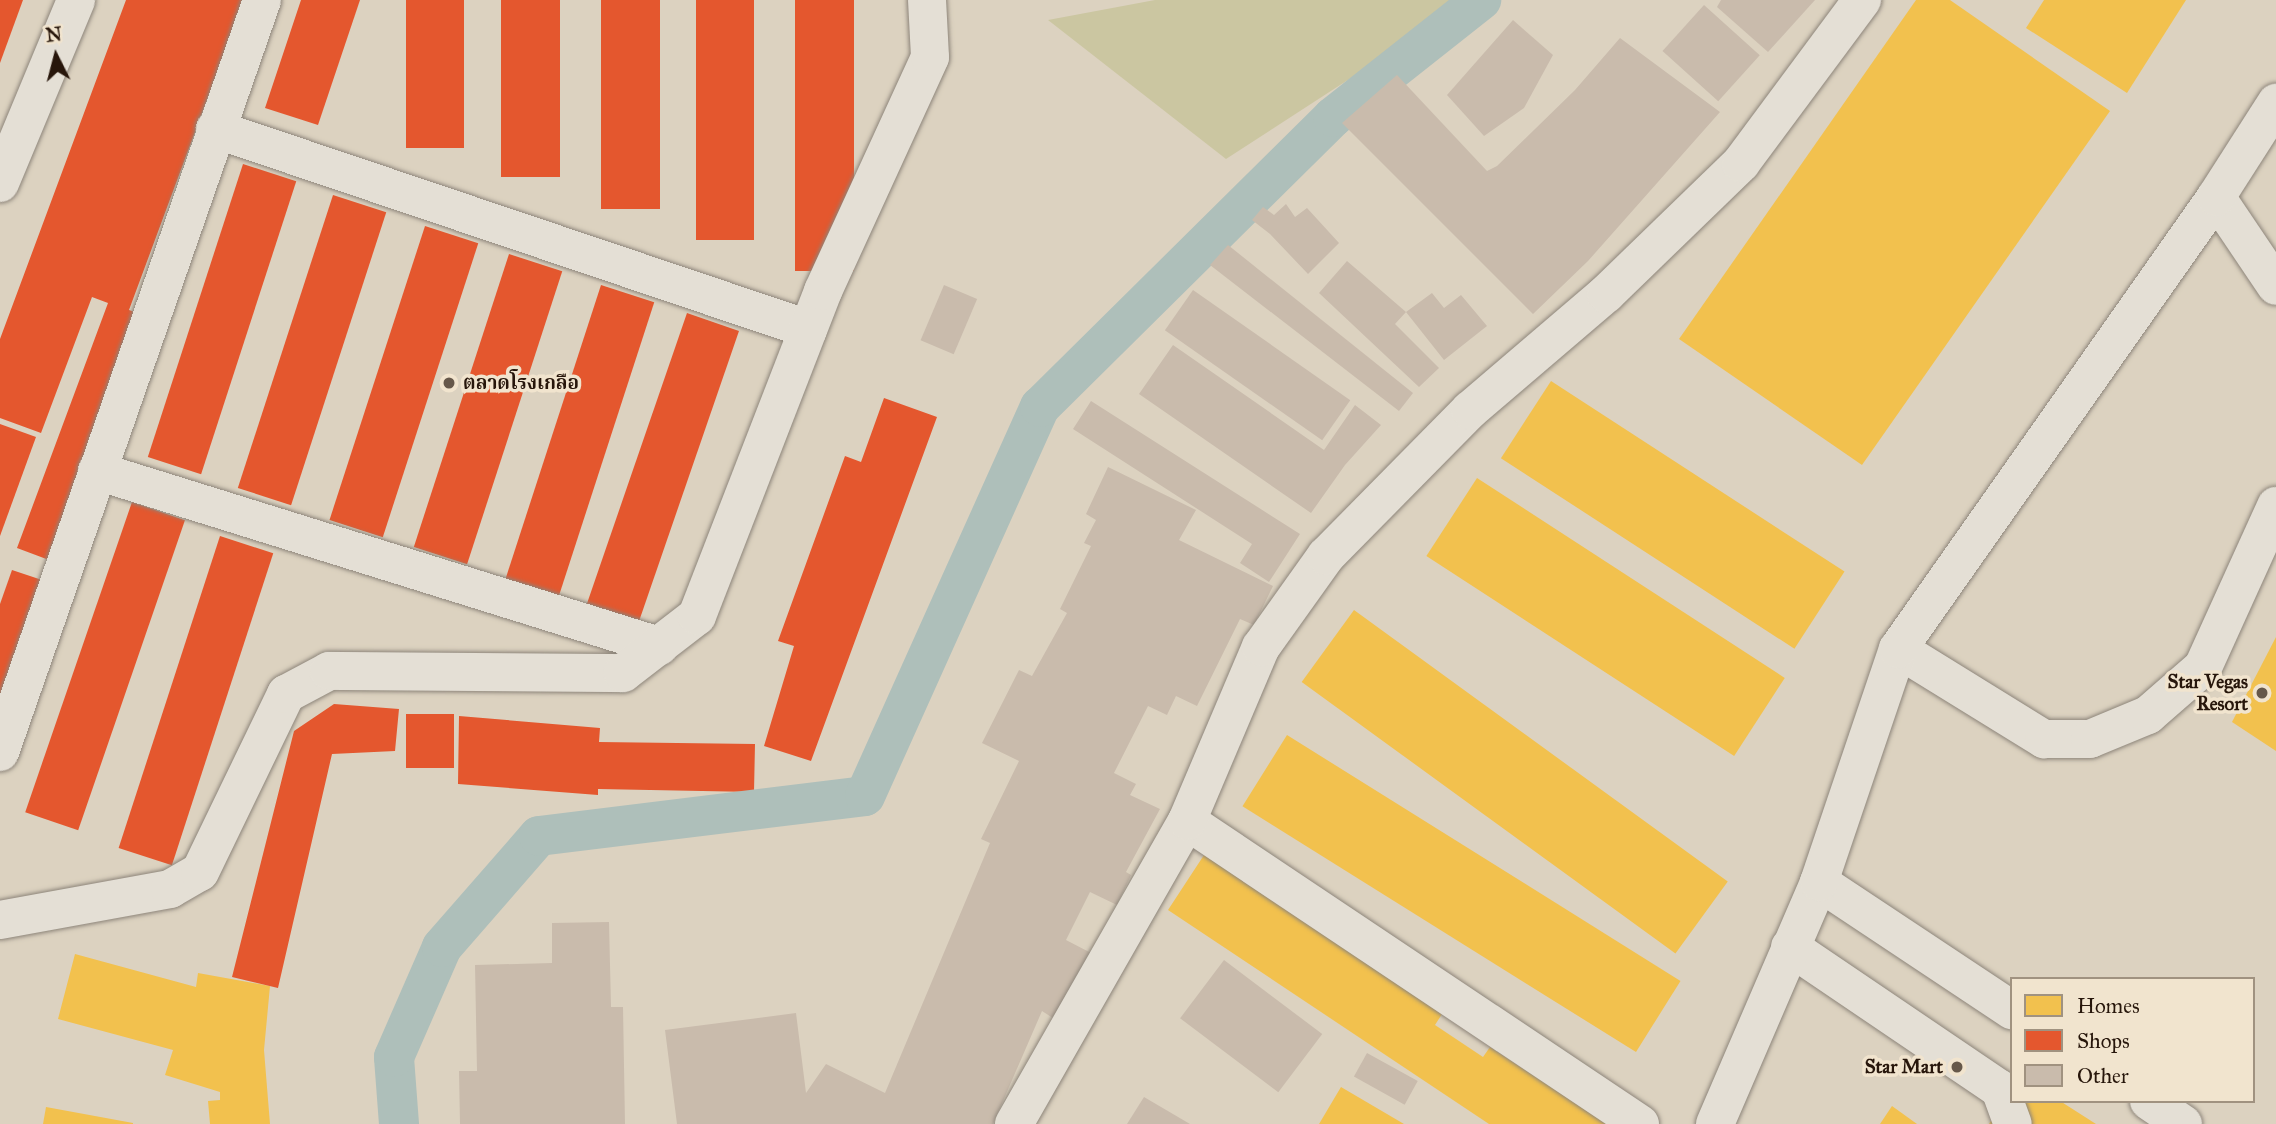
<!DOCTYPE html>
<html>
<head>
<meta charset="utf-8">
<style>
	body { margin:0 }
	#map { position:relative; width:2276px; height:1124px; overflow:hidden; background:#dcd2c0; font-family:"IM FELL Great Primer","Noto Serif Thai",serif }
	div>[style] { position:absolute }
	.green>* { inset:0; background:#cbc6a1 }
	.homes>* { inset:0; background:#f2c14e; transform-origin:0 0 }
	.shops>* { inset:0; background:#e4572e; transform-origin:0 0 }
	.canal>* { height:40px; margin:-20px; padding:0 20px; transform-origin:20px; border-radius:20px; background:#aebfba }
	.building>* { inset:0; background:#c9bbac; transform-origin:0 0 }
	.roads { filter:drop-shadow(0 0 2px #8d857a) drop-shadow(0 0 2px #8d857a) }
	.minor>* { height:38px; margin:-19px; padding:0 19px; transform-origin:19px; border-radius:19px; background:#e4dfd5 }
	.dots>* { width:19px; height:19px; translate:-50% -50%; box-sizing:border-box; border:4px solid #f1e4ce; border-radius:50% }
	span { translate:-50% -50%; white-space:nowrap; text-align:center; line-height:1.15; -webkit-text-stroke:7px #f1e4ce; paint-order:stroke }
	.poi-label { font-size:19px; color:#27160b; font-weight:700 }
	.left { translate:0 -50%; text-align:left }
	.right { translate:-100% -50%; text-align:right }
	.legend { position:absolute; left:2010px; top:977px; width:245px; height:126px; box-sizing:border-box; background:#f1e4ce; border:2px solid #a09280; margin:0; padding:9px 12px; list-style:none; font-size:21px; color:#27160b }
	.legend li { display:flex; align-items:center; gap:14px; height:35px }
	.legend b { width:35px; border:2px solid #a09280 }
	.north { position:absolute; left:21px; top:21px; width:70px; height:70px; -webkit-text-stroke:5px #f1e4ce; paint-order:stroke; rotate:354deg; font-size:19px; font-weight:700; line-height:28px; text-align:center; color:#27160b }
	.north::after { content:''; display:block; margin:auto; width:24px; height:32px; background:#27160b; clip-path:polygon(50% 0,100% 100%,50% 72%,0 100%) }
</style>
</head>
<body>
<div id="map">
	<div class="green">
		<i style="clip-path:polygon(1155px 0,1471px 0,1226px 159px,1048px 20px)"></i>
	</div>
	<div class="homes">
		<i style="clip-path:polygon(1916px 0,1950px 0,2110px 111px,1862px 465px,1679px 339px)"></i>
		<i style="clip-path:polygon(2044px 0,2186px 0,2127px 93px,2026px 28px)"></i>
		<i style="left:1551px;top:381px;width:350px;height:92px;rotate:33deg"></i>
		<i style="left:1477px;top:478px;width:367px;height:93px;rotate:33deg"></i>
		<i style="left:1354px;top:610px;width:462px;height:89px;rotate:36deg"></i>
		<i style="clip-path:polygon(2276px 637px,2276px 751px,2232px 722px)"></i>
		<i style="left:1287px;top:735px;width:464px;height:84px;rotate:32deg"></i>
		<i style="clip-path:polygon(1204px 855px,1442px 1014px,1435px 1025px,1483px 1057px,1490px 1047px,1607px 1124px,1489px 1124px,1168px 910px)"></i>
		<i style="clip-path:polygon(75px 954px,196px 987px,198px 973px,270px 986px,264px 1050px,270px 1124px,210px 1124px,208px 1101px,220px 1100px,220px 1092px,165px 1075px,173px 1050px,58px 1019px)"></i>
		<i style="clip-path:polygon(1341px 1087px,1404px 1124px,1319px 1124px)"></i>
		<i style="clip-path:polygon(2012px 1087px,2012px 1101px,2060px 1101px,2096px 1124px,1989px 1124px)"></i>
		<i style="clip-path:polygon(1892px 1106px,1917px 1124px,1880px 1124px)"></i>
		<i style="clip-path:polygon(46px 1107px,133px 1123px,133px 1124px,43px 1124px)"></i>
	</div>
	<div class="shops">
		<i style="clip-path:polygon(0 0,23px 0,0 63px)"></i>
		<i style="clip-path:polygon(126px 0,244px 0,129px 310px,140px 314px,49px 560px,17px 548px,108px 303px,92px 297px,41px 433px,0 418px,0 339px)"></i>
		<i style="clip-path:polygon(301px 0,360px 0,318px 125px,265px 108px)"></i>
		<i style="left:406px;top:0;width:58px;height:148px"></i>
		<i style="left:501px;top:0;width:59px;height:177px"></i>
		<i style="left:601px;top:0;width:59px;height:209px"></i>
		<i style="left:696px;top:0;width:58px;height:240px"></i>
		<i style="left:795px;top:0;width:59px;height:271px"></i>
		<i style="left:243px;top:164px;width:56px;height:308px;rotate:18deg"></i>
		<i style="left:333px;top:195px;width:56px;height:308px;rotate:18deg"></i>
		<i style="left:425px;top:226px;width:56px;height:309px;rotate:18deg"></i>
		<i style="left:509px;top:254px;width:56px;height:308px;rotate:18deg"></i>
		<i style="left:601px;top:285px;width:56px;height:309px;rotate:18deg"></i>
		<i style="left:687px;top:313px;width:55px;height:309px;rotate:19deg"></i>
		<i style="clip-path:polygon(884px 398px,937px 417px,811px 761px,764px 746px,794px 646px,778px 641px,845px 456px,861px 462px)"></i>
		<i style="clip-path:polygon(0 424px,36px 437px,0 536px)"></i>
		<i style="left:132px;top:502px;width:56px;height:328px;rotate:19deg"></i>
		<i style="left:220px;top:536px;width:56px;height:328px;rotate:18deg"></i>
		<i style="clip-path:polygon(12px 570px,45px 581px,0 707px,0 604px)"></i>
		<i style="clip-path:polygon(334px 704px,399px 709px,395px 751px,332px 754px,278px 988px,232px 977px,294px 731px)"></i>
		<i style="left:406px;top:714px;width:48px;height:54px"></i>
		<i style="clip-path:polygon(459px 716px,600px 728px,599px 742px,755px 744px,754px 792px,598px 789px,598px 795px,458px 784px)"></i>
	</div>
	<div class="canal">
		<i style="left:399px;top:1124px;width:67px;rotate:-94.3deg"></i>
		<i style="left:394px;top:1057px;width:120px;rotate:-66.4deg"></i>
		<i style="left:442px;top:947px;width:147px;rotate:-48.9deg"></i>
		<i style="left:539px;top:836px;width:328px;rotate:-7deg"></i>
		<i style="left:865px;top:796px;width:427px;rotate:-65.8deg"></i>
		<i style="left:1040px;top:407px;width:412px;rotate:-44.7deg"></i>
		<i style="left:1333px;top:117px;width:189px;rotate:-38.3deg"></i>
	</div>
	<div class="building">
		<i style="clip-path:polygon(1721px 0,1815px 0,1768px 52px,1717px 7px)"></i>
		<i style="left:1704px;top:5px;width:75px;height:62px;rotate:42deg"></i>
		<i style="clip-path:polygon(1513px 20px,1553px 55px,1524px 108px,1484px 136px,1447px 95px)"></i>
		<i style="clip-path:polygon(1620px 38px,1720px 112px,1588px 261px,1533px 314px,1342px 123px,1397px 75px,1487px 171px,1497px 166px,1575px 90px)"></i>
		<i style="clip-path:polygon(1286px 204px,1295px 217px,1307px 208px,1339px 243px,1308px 274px,1270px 234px,1252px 220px,1263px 207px,1274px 215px)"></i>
		<i style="clip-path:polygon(1228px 245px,1413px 393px,1399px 411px,1210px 265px)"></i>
		<i style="clip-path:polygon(1347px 261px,1406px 312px,1395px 324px,1439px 368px,1419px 387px,1319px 293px)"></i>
		<i style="left:944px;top:285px;width:36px;height:60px;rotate:23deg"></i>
		<i style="left:1193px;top:290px;width:192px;height:49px;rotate:35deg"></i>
		<i style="clip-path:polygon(1432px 293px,1444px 308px,1461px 295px,1487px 326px,1444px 360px,1406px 312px)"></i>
		<i style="clip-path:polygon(1173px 345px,1324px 450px,1355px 405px,1381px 425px,1345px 465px,1311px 513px,1139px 394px)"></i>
		<i style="clip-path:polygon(1091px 401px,1300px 534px,1269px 582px,1240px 563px,1252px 544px,1073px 429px)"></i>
		<i style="clip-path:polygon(1108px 467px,1196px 510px,1179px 540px,1273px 586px,1254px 625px,1240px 619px,1197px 706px,1176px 696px,1167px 715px,1148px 706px,1114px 773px,1136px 784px,1130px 795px,1160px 809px,1126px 872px,1131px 875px,1117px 905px,1090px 892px,1066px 940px,1093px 954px,1059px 1022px,1042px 1011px,993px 1124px,677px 1124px,665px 1030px,796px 1013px,806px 1093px,826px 1064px,885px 1093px,990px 843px,981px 839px,1019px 761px,982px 743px,1019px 670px,1032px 676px,1067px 613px,1060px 609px,1091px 546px,1084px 543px,1096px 520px,1086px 514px)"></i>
		<i style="clip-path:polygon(609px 922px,611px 1007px,623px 1007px,625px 1124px,460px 1124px,459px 1071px,477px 1071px,475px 965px,552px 963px,552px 923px)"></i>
		<i style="left:1224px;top:960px;width:123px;height:73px;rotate:37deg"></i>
		<i style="left:1367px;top:1053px;width:58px;height:27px;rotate:29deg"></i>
		<i style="clip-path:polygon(1144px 1097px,1190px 1124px,1127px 1124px)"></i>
	</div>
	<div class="roads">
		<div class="minor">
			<i style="left:215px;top:129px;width:626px;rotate:18.64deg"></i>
			<i style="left:0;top:183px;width:198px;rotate:-67.4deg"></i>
			<i style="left:2216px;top:197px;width:107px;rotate:56deg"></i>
			<i style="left:97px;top:471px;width:589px;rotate:17.3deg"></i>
			<i style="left:1898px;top:649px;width:172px;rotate:31.7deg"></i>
			<i style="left:2044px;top:739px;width:46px"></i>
			<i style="left:2090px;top:739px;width:63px;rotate:-22.5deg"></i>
			<i style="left:2148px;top:715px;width:73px;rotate:-41.1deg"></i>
			<i style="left:2203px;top:667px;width:177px;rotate:-65.6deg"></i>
			<i style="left:0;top:752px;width:796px;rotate:-70.79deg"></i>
			<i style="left:1187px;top:821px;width:545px;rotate:33.78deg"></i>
			<i style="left:1819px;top:882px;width:232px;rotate:33.6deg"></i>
			<i style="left:0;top:920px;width:173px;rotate:-10.3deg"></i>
			<i style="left:170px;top:889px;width:34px;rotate:-30deg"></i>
			<i style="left:200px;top:872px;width:198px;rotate:-64.2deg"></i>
			<i style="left:286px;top:694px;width:49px;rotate:-28.1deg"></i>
			<i style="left:329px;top:671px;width:294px;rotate:0.4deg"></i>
			<i style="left:623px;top:673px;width:93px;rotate:-37.6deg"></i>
			<i style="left:697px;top:616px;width:349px;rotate:-68.8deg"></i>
			<i style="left:823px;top:291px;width:257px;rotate:-65.4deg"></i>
			<i style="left:930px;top:57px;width:57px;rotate:-93deg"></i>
			<i style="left:1790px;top:947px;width:254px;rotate:34.1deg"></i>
			<i style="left:2000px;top:1089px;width:37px;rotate:70deg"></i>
			<i style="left:2149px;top:1101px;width:41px;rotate:34.1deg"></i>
			<i style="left:1014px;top:1124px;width:349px;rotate:-60.3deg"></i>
			<i style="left:1187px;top:821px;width:189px;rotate:-67deg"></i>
			<i style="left:1261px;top:647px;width:112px;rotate:-54.5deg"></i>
			<i style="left:1326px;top:556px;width:205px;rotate:-45.4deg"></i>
			<i style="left:1470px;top:410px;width:179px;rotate:-40.5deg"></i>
			<i style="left:1606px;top:294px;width:188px;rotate:-44.1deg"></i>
			<i style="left:1741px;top:163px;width:203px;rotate:-53.4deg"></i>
			<i style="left:1715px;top:1124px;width:263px;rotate:-66.7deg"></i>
			<i style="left:1819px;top:882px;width:246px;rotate:-71.3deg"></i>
			<i style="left:1898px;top:649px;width:553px;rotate:-54.87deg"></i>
			<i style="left:2216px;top:197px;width:112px;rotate:-57.4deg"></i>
		</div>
	</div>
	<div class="dots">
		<i style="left:449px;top:383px;background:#66584a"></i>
		<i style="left:2262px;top:693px;background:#66584a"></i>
		<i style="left:1957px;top:1067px;background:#66584a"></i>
	</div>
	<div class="poi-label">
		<span class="left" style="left:463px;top:383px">ตลาดโรงเกลือ</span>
		<span class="right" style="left:2248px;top:693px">Star Vegas<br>Resort</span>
		<span class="right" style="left:1943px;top:1067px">Star Mart</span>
	</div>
	<ul class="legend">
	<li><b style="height:19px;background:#f2c14e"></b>Homes</li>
	<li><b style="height:19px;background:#e4572e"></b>Shops</li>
	<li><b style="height:19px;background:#c9bbac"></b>Other</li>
	</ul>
	<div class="north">N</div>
</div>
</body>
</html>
